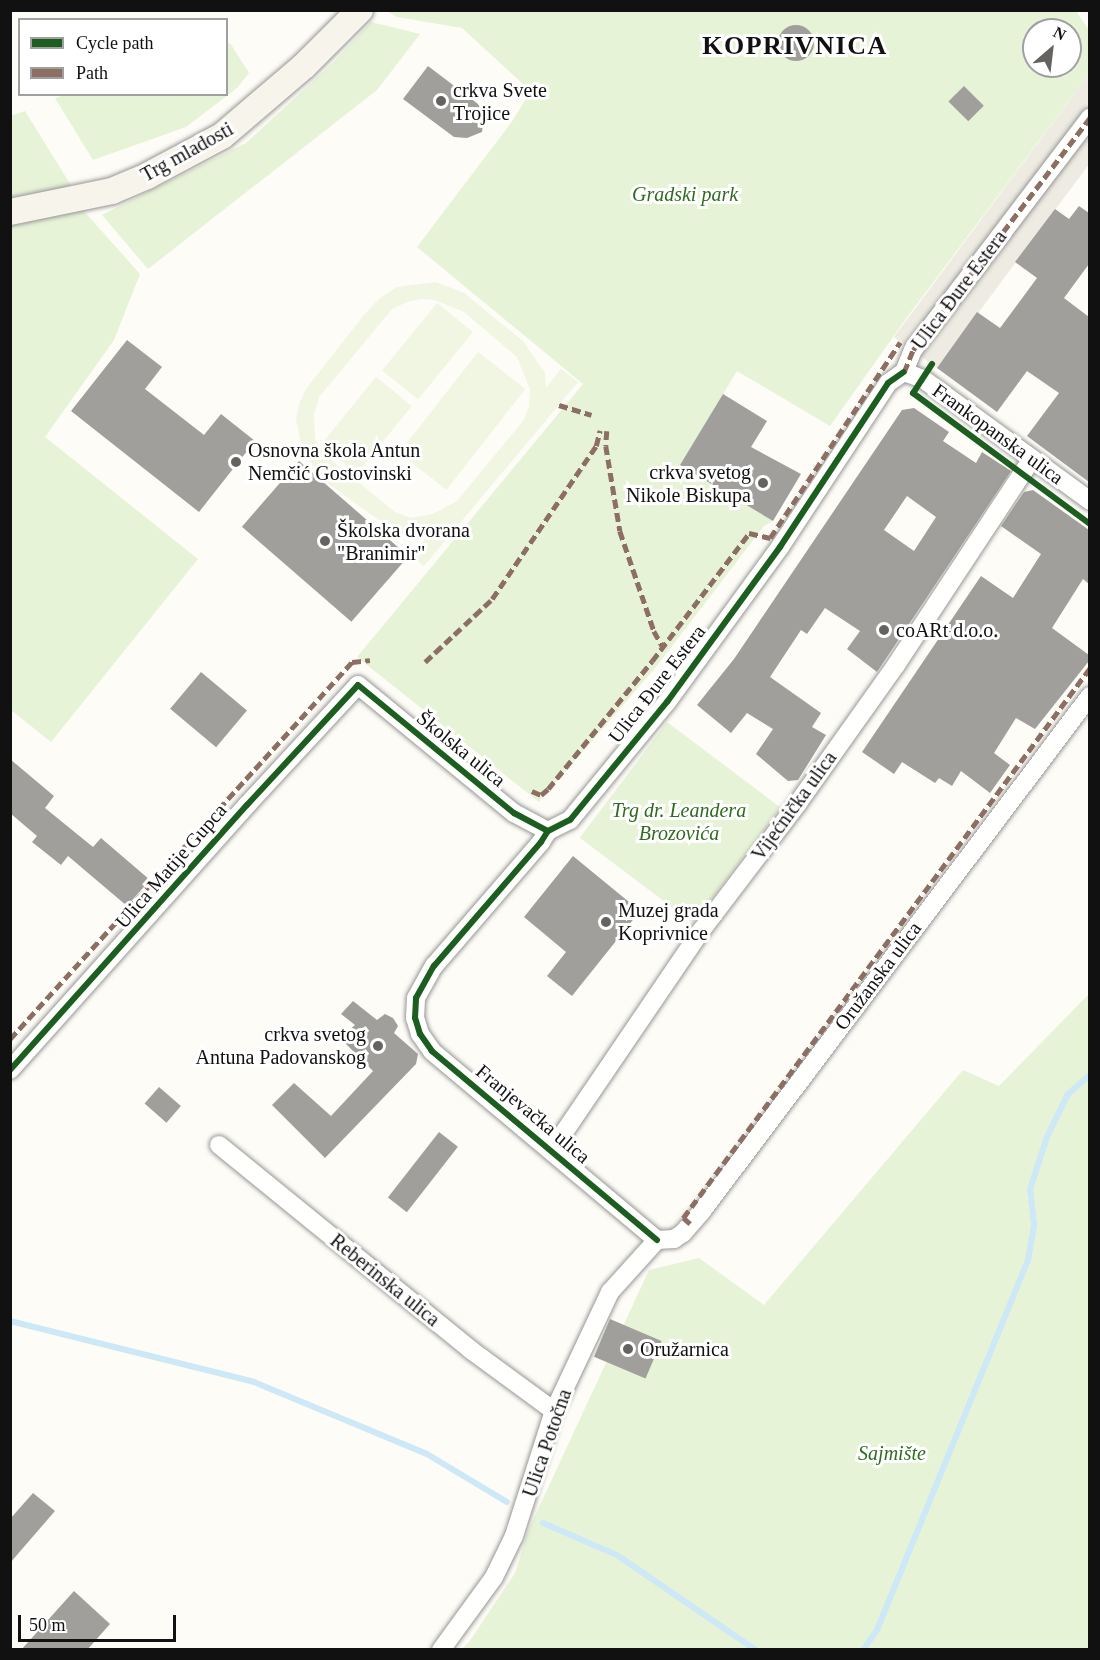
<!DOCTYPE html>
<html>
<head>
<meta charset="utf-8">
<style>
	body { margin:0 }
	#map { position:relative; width:1100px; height:1660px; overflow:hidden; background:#fdfcf7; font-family:"Times New Roman",serif }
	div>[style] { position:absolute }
	.green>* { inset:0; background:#e7f3d7; transform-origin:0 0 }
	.pitch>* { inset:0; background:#f0f6e1; transform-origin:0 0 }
	.plaza>* { inset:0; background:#edebe2 }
	.stream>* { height:6px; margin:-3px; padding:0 3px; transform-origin:3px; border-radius:3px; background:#cde8f7 }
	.building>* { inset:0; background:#a19f9c; transform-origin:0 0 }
	.round { border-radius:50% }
	.roads { filter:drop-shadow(0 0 2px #979795) drop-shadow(0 0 2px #979795) }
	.street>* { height:18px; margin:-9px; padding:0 9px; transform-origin:9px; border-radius:9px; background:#fffffe }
	.secondary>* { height:26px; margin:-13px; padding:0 13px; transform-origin:13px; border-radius:13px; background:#f6f4eb }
	.quiet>* { height:4.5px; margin-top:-2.25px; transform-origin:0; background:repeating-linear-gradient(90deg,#8d6e63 0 9px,transparent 0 13.5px) }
	.cycleway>* { height:6px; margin:-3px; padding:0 3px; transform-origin:3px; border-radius:3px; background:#1b5e20 }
	.dots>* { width:16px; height:16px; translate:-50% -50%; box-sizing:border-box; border:3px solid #fff; border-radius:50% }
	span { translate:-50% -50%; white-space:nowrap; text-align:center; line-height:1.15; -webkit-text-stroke:6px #fff; paint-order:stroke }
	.poi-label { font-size:20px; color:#111 }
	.left { translate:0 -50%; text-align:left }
	.right { translate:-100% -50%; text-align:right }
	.street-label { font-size:20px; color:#111 }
	.park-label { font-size:20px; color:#2f6b1f; font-style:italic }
	.district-label { font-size:26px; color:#111; font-weight:700; letter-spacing:1.5px }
	.frame { position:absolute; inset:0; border:12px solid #111; pointer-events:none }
	.legend { position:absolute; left:18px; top:18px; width:210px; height:78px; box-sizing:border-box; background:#fff; border:2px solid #a0a0a0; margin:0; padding:8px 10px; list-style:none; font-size:18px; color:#111 }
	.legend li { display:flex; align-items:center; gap:12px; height:30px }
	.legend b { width:30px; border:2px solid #a0a0a0 }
	.north { position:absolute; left:1022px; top:18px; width:60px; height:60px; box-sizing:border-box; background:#fff; border:2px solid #a0a0a0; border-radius:50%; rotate:28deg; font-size:16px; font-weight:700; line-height:24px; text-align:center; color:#111 }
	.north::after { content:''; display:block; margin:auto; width:21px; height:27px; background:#646362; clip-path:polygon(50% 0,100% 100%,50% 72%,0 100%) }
	.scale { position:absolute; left:18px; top:1615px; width:158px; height:27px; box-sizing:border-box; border:3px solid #111; border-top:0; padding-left:8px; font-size:18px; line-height:21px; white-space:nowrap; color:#111; -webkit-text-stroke:4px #fff; paint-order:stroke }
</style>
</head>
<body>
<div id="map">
	<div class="green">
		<i style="clip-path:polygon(evenodd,387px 11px,1076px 11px,1089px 30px,1089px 74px,908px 316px,830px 426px,737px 371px,680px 465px,773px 521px,764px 526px,656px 667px,539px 802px,357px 657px,583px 384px,417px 247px,511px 123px,527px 97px,522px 83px,462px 28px,397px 17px,387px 11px,1034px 30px,1070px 30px,1070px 66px,1034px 66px,1034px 30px)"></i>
		<i style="clip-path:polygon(371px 22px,420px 34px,377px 90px,148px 269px,102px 215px,246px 143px,334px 62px)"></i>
		<i style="clip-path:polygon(230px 43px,249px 73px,237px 88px,186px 127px,93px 160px,55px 98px,67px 94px,226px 94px,227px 44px)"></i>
		<i style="clip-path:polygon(25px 111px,72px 187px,11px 197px,10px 116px)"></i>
		<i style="clip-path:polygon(82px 209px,140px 274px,114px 340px,45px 437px,198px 559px,51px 742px,11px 710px,10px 221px)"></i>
		<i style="left:667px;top:722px;width:142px;height:145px;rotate:37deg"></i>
		<i style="clip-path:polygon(1089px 994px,1089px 1649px,461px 1650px,469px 1642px,515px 1573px,528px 1531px,649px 1270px,699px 1258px,764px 1305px,963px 1070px,999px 1086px)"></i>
	</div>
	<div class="pitch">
		<i style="clip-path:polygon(evenodd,436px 282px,464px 293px,523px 341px,545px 373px,546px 388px,561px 369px,578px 382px,424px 566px,412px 557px,429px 534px,401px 533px,391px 529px,322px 479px,311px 463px,300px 439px,296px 419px,299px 404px,306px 389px,364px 315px,380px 298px,397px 287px,436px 282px,421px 299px,435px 300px,464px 312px,517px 357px,530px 389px,529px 407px,523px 421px,457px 501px,433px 514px,411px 518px,395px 512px,325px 455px,315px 439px,314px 415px,319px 397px,392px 309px,407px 302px,421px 299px)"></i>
		<i style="left:437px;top:303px;width:46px;height:87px;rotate:39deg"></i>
		<i style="left:478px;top:352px;width:60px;height:128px;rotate:38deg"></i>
		<i style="left:376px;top:377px;width:46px;height:87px;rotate:39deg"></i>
	</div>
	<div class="plaza">
		<i style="clip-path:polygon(1089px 74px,1090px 163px,937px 368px,894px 337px)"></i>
	</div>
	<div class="stream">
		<i style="left:10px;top:1321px;width:252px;rotate:14deg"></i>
		<i style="left:254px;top:1382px;width:187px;rotate:22.6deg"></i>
		<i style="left:427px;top:1454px;width:93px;rotate:31deg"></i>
		<i style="left:543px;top:1523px;width:81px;rotate:23.4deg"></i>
		<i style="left:617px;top:1555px;width:168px;rotate:34.4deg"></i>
		<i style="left:863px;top:1650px;width:24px;rotate:-55deg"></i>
		<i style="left:877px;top:1630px;width:400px;rotate:-67.8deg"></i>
		<i style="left:1028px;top:1260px;width:36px;rotate:-80deg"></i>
		<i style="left:1034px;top:1225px;width:36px;rotate:-96deg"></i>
		<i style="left:1030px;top:1189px;width:55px;rotate:-71.9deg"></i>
		<i style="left:1047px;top:1137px;width:48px;rotate:-64deg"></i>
		<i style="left:1068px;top:1094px;width:29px;rotate:-41deg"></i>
	</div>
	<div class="building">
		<i class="round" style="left:778px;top:25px;width:36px;height:36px"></i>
		<i style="clip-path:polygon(428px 66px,478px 104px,484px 116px,482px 132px,467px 138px,454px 137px,403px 99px)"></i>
		<i style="left:964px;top:86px;width:28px;height:22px;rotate:45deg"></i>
		<i style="clip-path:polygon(1079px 206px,1089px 213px,1089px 264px,1064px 298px,1089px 317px,1089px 482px,1027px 436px,1059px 393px,1027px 371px,997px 412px,937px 368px,977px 312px,1000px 328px,1037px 278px,1015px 262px,1055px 209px,1069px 219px)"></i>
		<i style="clip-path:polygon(127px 340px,162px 367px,145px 389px,204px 435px,221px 414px,255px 441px,199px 512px,71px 411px)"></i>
		<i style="clip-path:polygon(723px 394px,767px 421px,751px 447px,801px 474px,773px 521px,680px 465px)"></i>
		<i style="clip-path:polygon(evenodd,914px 408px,949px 432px,943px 441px,976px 463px,982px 452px,1011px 471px,877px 672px,847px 649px,860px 631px,825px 608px,807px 634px,801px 630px,770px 677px,821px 713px,812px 727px,826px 735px,798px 780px,788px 781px,756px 754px,773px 729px,747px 713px,731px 733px,697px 705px,734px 659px,902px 410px,914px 408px,907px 496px,936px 517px,914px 551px,884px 530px,907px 496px)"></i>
		<i style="left:299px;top:461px;width:145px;height:87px;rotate:41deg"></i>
		<i style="clip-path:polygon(1033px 490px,1089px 530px,1089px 584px,1083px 579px,1052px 628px,1089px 655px,1089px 661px,1035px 729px,1016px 718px,994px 753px,1010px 765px,990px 793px,961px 771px,952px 786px,939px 778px,935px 783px,902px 762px,894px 774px,862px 752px,981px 576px,1013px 598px,1041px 554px,1001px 526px,1024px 492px)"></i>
		<i style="left:201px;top:672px;width:60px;height:48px;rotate:40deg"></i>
		<i style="clip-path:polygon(10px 759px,54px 796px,45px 808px,93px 847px,101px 838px,150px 880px,127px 906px,68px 856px,61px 865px,32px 842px,37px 836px,10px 813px)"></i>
		<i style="clip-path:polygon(573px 856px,640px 911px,572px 996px,547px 976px,566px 952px,524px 917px)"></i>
		<i style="clip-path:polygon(353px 1001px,377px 1020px,385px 1014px,393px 1018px,398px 1026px,394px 1033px,418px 1054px,416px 1064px,325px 1158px,272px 1105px,294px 1083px,331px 1116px,373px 1071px,340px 1038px,355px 1025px,341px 1014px)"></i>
		<i style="left:159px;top:1087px;width:29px;height:22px;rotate:41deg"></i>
		<i style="left:439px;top:1132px;width:24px;height:83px;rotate:38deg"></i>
		<i style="left:610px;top:1319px;width:56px;height:41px;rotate:23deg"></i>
		<i style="clip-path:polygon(33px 1493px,55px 1511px,10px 1563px,10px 1519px)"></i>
		<i style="clip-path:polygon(74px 1591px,110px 1624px,87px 1650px,21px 1650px)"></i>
	</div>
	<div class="roads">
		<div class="street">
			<i style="left:904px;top:372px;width:24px;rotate:-68deg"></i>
			<i style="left:913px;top:350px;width:292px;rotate:-52.7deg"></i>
			<i style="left:904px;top:372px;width:20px;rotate:20deg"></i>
			<i style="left:923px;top:379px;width:207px;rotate:36.1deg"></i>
			<i style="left:10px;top:1070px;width:356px;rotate:-48.2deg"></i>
			<i style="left:247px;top:805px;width:163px;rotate:-47.2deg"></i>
			<i style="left:358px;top:685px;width:202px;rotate:39.4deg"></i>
			<i style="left:514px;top:813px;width:38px;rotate:28deg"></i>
			<i style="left:219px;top:1145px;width:325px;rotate:39.1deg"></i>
			<i style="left:471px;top:1350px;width:103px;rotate:36.3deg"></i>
			<i style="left:552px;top:1150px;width:265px;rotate:-55.8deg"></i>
			<i style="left:701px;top:931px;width:161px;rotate:-52.8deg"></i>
			<i style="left:798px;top:803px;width:169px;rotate:-54.6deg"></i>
			<i style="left:896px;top:665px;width:247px;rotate:-56.6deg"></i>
			<i style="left:657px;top:1240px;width:294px;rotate:-140deg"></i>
			<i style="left:432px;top:1051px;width:21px;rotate:-125deg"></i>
			<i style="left:420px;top:1034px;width:17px;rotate:-107deg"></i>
			<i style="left:415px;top:1018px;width:20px;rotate:-87deg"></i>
			<i style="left:416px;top:998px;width:37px;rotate:-61deg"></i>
			<i style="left:434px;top:966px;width:164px;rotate:-49.2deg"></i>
			<i style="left:541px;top:842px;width:13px;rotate:-58deg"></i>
			<i style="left:548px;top:831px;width:25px;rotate:-27deg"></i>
			<i style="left:570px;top:820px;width:153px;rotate:-50.6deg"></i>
			<i style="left:667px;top:702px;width:192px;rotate:-53.9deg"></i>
			<i style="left:780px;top:547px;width:196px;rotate:-56.6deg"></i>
			<i style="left:888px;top:383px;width:19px;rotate:-35deg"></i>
			<i style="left:657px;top:1240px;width:17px;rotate:-3deg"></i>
			<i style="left:674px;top:1239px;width:11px;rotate:-34deg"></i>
			<i style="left:683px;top:1233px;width:29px;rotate:-49deg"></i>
			<i style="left:702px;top:1211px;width:645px;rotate:-53.01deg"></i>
			<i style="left:441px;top:1650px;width:90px;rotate:-54deg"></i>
			<i style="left:494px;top:1577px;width:46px;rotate:-64deg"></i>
			<i style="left:514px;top:1536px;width:131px;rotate:-72.3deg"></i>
			<i style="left:554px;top:1411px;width:132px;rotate:-64.8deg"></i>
			<i style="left:610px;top:1292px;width:70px;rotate:-47.9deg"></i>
		</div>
		<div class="secondary">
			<i style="left:10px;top:212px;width:104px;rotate:-11.6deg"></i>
			<i style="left:112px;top:191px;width:38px;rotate:-23deg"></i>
			<i style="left:147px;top:176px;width:85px;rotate:-28.1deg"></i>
			<i style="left:222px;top:136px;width:108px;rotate:-40.5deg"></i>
			<i style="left:304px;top:66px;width:79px;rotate:-45deg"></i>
		</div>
	</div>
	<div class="quiet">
		<i style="left:904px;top:372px;width:24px;rotate:-68deg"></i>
		<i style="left:913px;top:350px;width:292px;rotate:-52.7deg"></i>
		<i style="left:559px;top:405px;width:34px;rotate:17deg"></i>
		<i style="left:607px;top:431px;width:15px;rotate:94deg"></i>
		<i style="left:606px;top:446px;width:86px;rotate:80.6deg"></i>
		<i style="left:620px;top:531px;width:106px;rotate:71.2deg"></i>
		<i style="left:654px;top:631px;width:18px;rotate:61deg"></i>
		<i style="left:425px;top:662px;width:92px;rotate:-43.2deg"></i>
		<i style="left:492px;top:599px;width:185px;rotate:-55.8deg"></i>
		<i style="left:596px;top:446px;width:16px;rotate:-76deg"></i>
		<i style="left:532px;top:791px;width:10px;rotate:24deg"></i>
		<i style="left:541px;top:795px;width:9px;rotate:-41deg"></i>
		<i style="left:548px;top:789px;width:165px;rotate:-50.9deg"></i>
		<i style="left:652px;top:661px;width:161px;rotate:-52.8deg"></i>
		<i style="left:749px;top:533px;width:22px;rotate:13deg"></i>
		<i style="left:770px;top:538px;width:235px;rotate:-56.4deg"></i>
		<i style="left:10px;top:1039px;width:509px;rotate:-47.79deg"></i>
		<i style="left:352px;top:662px;width:18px;rotate:-6deg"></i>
		<i style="left:690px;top:1224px;width:9px;rotate:-139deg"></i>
		<i style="left:683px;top:1218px;width:684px;rotate:-53.5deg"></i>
	</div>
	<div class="cycleway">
		<i style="left:932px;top:364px;width:35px;rotate:123deg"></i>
		<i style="left:913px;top:393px;width:220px;rotate:36.5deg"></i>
		<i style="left:10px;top:1070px;width:356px;rotate:-48.2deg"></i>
		<i style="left:247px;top:805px;width:163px;rotate:-47.2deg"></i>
		<i style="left:358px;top:685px;width:202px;rotate:39.4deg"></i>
		<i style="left:514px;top:813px;width:38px;rotate:28deg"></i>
		<i style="left:657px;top:1240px;width:294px;rotate:-140deg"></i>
		<i style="left:432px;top:1051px;width:21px;rotate:-125deg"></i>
		<i style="left:420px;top:1034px;width:17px;rotate:-107deg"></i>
		<i style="left:415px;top:1018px;width:20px;rotate:-87deg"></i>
		<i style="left:416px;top:998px;width:37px;rotate:-61deg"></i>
		<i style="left:434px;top:966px;width:164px;rotate:-49.2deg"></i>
		<i style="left:541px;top:842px;width:13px;rotate:-58deg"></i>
		<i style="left:548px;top:831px;width:25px;rotate:-27deg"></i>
		<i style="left:570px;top:820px;width:153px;rotate:-50.6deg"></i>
		<i style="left:667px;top:702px;width:192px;rotate:-53.9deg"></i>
		<i style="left:780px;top:547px;width:196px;rotate:-56.6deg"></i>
		<i style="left:888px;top:383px;width:19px;rotate:-35deg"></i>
	</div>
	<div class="dots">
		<i style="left:441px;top:101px;background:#646362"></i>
		<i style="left:236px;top:462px;background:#646362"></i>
		<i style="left:763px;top:483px;background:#646362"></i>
		<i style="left:325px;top:541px;background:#646362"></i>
		<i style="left:884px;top:630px;background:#646362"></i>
		<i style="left:606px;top:922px;background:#646362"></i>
		<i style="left:378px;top:1046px;background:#646362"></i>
		<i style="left:628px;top:1349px;background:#646362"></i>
	</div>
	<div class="poi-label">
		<span class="left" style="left:453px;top:102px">crkva Svete<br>Trojice</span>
		<span class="left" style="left:248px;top:462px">Osnovna škola Antun<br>Nemčić Gostovinski</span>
		<span class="right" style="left:751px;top:484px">crkva svetog<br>Nikole Biskupa</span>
		<span class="left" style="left:337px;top:542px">Školska dvorana<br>"Branimir"</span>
		<span class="left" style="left:896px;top:630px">coARt d.o.o.</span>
		<span class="left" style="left:618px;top:922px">Muzej grada<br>Koprivnice</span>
		<span class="right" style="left:366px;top:1046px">crkva svetog<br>Antuna Padovanskog</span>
		<span class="left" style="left:640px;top:1349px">Oružarnica</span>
	</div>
	<div class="street-label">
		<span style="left:187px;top:152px;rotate:-29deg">Trg mladosti</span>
		<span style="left:959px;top:290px;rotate:-53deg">Ulica Đure Estera</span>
		<span style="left:998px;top:434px;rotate:36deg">Frankopanska ulica</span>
		<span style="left:657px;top:684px;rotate:-52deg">Ulica Đure Estera</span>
		<span style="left:461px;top:749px;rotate:39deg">Školska ulica</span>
		<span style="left:794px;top:806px;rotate:-54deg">Vijećnička ulica</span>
		<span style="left:171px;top:866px;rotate:-49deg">Ulica Matije Gupca</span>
		<span style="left:878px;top:976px;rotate:-53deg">Oružanska ulica</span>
		<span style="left:533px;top:1114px;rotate:40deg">Franjevačka ulica</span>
		<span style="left:385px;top:1280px;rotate:39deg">Reberinska ulica</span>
		<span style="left:547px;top:1443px;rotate:-71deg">Ulica Potočna</span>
	</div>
	<div class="park-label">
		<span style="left:685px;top:194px">Gradski park</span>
		<span style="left:679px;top:822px">Trg dr. Leandera<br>Brozovića</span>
		<span style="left:892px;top:1453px">Sajmište</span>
	</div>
	<div class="district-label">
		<span style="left:795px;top:46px">KOPRIVNICA</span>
	</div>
	<div class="frame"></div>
	<ul class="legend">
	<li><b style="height:8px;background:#1b5e20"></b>Cycle path</li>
	<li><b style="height:8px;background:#8d6e63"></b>Path</li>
	</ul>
	<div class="north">N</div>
	<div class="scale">50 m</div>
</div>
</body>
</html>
